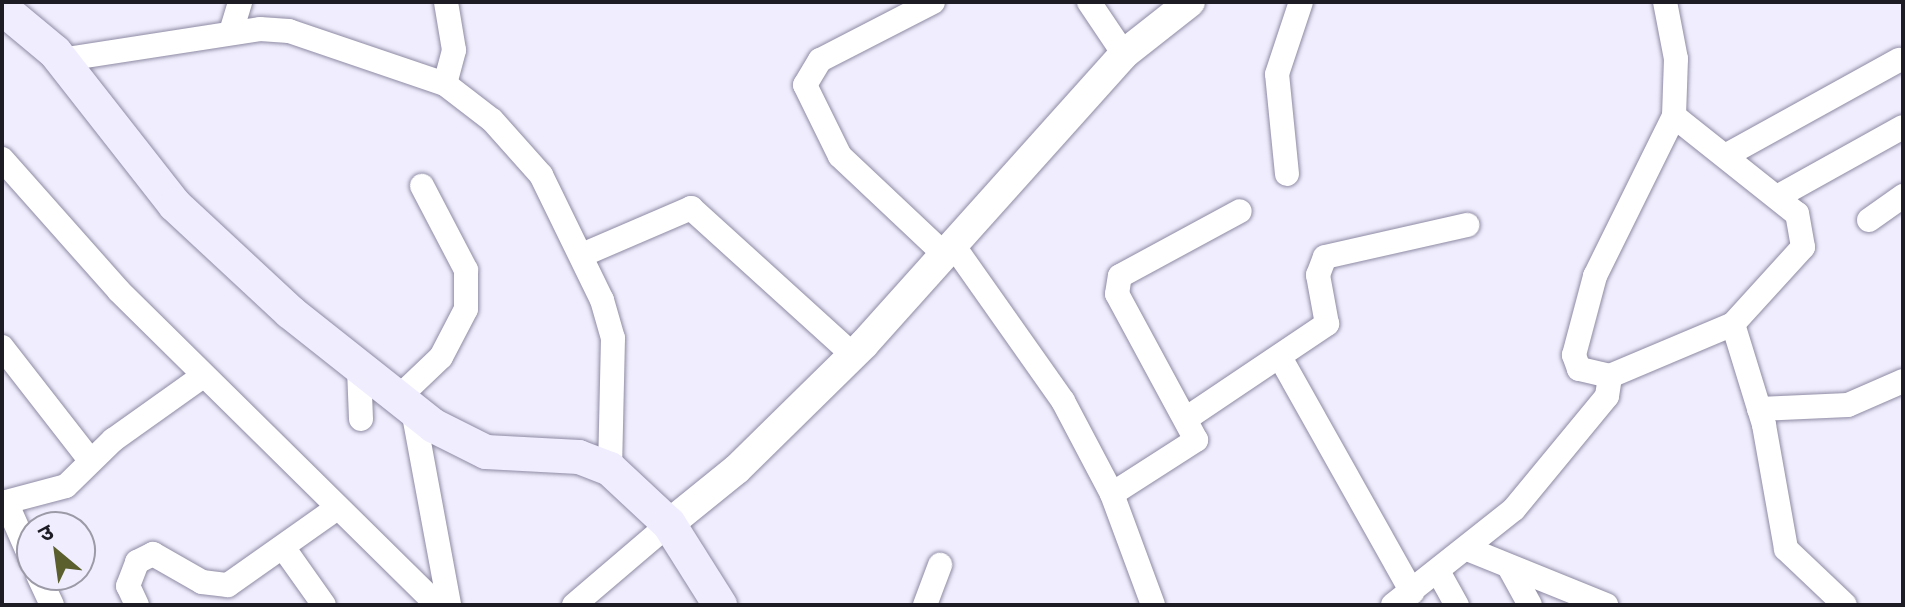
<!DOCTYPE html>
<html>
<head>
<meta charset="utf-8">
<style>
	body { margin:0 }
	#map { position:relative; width:1905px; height:607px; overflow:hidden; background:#f0eefe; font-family:"Exo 2","Noto Sans Devanagari",sans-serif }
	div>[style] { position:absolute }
	.roads { filter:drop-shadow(0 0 2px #8e8aa3) drop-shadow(0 0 2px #8e8aa3) }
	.minor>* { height:24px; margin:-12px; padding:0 12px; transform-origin:12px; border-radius:12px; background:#fff }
	.tertiary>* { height:30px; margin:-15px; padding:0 15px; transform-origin:15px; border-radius:15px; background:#fff }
	.secondary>* { height:34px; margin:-17px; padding:0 17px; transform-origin:17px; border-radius:17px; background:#f0edff }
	span { translate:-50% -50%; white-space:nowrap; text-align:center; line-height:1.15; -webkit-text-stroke:8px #f0eefe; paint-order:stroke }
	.frame { position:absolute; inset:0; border:4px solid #1d1b24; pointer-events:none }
	.north { position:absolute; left:16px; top:511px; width:80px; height:80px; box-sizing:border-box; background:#f0eefe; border:2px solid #9c9aa7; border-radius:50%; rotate:331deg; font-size:22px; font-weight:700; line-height:32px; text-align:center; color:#1d1b24 }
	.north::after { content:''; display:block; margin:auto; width:28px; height:36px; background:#5a5f2d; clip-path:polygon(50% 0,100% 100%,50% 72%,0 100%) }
</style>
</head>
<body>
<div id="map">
	<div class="roads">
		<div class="minor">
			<i style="left:933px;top:2px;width:127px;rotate:152.8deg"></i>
			<i style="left:820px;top:60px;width:29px;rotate:121deg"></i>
			<i style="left:805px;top:85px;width:79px;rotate:63.8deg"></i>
			<i style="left:840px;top:156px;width:144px;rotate:43.3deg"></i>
			<i style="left:1089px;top:2px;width:63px;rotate:56.1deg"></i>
			<i style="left:231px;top:32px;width:31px;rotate:-73deg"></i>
			<i style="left:60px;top:60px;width:202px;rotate:-8.8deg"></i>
			<i style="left:260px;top:29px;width:29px;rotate:4deg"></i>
			<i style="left:289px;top:31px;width:165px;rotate:18.8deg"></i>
			<i style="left:445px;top:84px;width:59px;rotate:37.5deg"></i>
			<i style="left:492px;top:120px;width:74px;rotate:48.3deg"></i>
			<i style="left:541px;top:175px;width:139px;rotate:64deg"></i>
			<i style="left:602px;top:300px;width:40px;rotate:74deg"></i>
			<i style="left:613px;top:338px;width:131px;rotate:91.3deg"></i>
			<i style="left:445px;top:84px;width:35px;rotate:-75deg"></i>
			<i style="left:454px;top:50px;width:49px;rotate:-99.5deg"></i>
			<i style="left:1725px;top:156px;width:199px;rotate:-28.9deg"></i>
			<i style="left:2px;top:159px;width:176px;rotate:48.4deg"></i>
			<i style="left:119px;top:291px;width:447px;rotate:44.6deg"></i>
			<i style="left:1287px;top:174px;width:100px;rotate:-95.7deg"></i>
			<i style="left:1277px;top:74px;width:76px;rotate:-71.6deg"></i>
			<i style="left:1777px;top:197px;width:144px;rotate:-29.1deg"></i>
			<i style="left:1869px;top:220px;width:42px;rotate:-35.2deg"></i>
			<i style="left:953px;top:245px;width:191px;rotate:54.8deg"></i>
			<i style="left:1063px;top:401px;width:105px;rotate:62.2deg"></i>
			<i style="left:1112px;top:494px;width:118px;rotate:69.7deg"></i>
			<i style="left:582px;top:255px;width:119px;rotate:-23.3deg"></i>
			<i style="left:691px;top:208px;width:219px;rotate:42.2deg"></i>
			<i style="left:1733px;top:324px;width:106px;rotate:72.9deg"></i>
			<i style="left:1764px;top:425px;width:126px;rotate:79.9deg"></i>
			<i style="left:1786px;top:549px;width:81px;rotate:43.5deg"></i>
			<i style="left:2px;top:347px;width:143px;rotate:52.1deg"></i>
			<i style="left:1280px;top:357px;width:270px;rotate:60.7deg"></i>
			<i style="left:359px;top:369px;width:50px;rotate:87.7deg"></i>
			<i style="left:1610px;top:376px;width:134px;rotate:-22.9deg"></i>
			<i style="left:1733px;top:324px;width:104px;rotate:-47.7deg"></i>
			<i style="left:1803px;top:247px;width:34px;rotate:-100deg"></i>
			<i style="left:1797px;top:214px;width:157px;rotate:-141.5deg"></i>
			<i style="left:398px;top:398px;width:59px;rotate:-43.6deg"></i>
			<i style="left:441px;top:357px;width:54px;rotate:-62.5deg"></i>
			<i style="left:466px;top:309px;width:39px;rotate:-90deg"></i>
			<i style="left:466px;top:270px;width:95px;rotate:-117.6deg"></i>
			<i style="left:1759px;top:409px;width:89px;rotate:-2.6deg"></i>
			<i style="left:1848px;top:405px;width:60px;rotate:-23.6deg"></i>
			<i style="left:413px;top:410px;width:198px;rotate:79.5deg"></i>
			<i style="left:1187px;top:418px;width:169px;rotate:-33.9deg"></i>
			<i style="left:1327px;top:324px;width:50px;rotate:-100.4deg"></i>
			<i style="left:1318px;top:275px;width:19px;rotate:-69deg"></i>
			<i style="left:1325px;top:257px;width:146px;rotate:-12.7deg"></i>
			<i style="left:1112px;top:494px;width:100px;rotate:-32.7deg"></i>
			<i style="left:1196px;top:440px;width:166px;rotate:-118.4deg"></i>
			<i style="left:1117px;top:294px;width:18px;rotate:-81deg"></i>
			<i style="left:1120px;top:276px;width:136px;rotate:-28.4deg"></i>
			<i style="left:6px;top:502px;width:64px;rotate:66.2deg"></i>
			<i style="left:2px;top:503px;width:66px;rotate:-14.9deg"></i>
			<i style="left:66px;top:486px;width:66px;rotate:-44.4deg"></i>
			<i style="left:113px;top:440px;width:110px;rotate:-35.4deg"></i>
			<i style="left:285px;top:550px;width:67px;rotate:54.7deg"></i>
			<i style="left:1470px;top:550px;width:147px;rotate:22deg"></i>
			<i style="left:1509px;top:567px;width:43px;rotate:61.1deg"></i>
			<i style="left:1439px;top:573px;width:37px;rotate:61deg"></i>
			<i style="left:38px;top:575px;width:33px;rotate:65deg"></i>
			<i style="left:137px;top:605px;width:21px;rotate:-115deg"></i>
			<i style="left:128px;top:586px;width:26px;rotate:-69deg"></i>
			<i style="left:137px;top:562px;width:18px;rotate:-27deg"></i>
			<i style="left:153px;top:554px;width:56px;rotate:29.7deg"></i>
			<i style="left:202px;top:582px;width:26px;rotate:7deg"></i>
			<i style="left:228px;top:585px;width:133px;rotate:-35.2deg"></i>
			<i style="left:574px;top:605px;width:125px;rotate:-40.5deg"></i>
			<i style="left:925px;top:605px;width:43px;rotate:-69.4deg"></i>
			<i style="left:1393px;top:605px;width:154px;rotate:-38.4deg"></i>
			<i style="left:1514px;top:509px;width:146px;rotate:-50.5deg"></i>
			<i style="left:1607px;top:396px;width:20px;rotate:-81deg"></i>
			<i style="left:1610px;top:376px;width:32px;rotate:-167deg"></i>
			<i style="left:1579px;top:369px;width:15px;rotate:-110deg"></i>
			<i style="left:1574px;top:355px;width:82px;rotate:-75.1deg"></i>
			<i style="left:1595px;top:276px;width:178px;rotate:-63.7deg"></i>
			<i style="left:1674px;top:116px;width:57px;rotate:-88deg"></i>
			<i style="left:1676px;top:59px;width:58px;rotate:-100.9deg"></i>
		</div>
		<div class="tertiary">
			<i style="left:669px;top:524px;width:87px;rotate:-39deg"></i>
			<i style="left:737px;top:469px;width:178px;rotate:-44.5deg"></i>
			<i style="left:864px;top:344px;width:389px;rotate:-48.1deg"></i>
			<i style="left:1124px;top:54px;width:84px;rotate:-38.2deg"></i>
		</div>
		<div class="secondary">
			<i style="left:2px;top:8px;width:69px;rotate:39.7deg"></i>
			<i style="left:55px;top:52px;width:194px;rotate:51.9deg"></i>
			<i style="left:175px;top:205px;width:157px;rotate:42.9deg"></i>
			<i style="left:290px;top:312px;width:184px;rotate:38.4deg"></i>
			<i style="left:434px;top:426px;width:58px;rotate:26.6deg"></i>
			<i style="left:486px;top:452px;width:93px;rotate:3.1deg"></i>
			<i style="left:579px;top:457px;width:33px;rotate:21deg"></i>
			<i style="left:610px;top:469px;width:81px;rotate:43deg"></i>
			<i style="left:669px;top:524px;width:96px;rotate:57.8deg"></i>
		</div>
	</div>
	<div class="frame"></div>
	<div class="north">उ</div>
</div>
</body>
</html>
